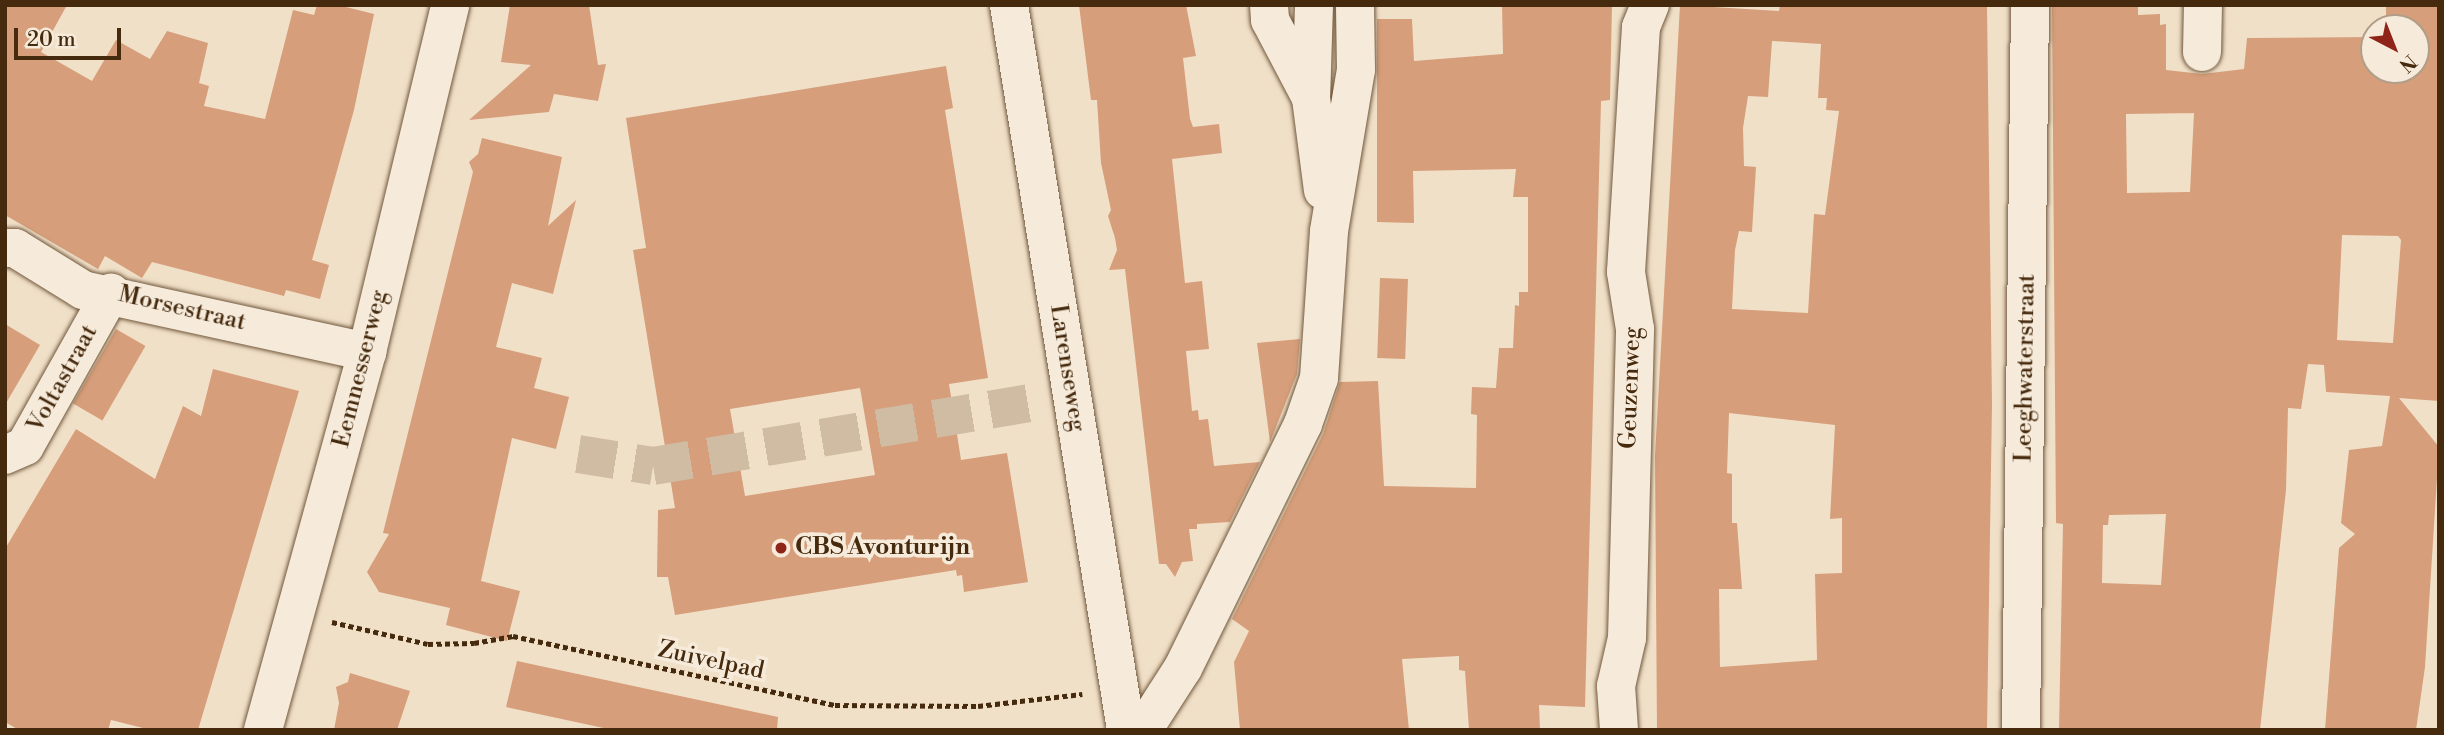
<!DOCTYPE html>
<html>
<head>
<meta charset="utf-8">
<style>
	body { margin:0 }
	#map { position:relative; width:2444px; height:735px; overflow:hidden; background:#f1e0c8; font-family:"Libre Bodoni",serif }
	div>[style] { position:absolute }
	.building>* { inset:0; background:#d69e7a; transform-origin:0 0 }
	.minor-tunnel>* { height:38px; margin-top:-19px; transform-origin:0; background:repeating-linear-gradient(90deg,#cfbca3 0 38px,transparent 0 57px) }
	.path>* { height:4.5px; margin-top:-2.25px; transform-origin:0; background:repeating-linear-gradient(90deg,#462a0e 0 5px,transparent 0 8.5px) }
	.roads { filter:drop-shadow(0 0 2px #71583c) drop-shadow(0 0 2px #71583c) }
	.minor>* { height:38px; margin:-19px; padding:0 19px; transform-origin:19px; border-radius:19px; background:#f6ebdb }
	.dots>* { width:19px; height:19px; translate:-50% -50%; box-sizing:border-box; border:4px solid #f6ebdb; border-radius:50% }
	span { translate:-50% -50%; white-space:nowrap; text-align:center; line-height:1.15; -webkit-text-stroke:7px #f6ebdb; paint-order:stroke }
	.street-label { font-size:24px; color:#462a0e }
	.poi-label { font-size:24px; color:#462a0e; font-weight:700 }
	.left { translate:0 -50%; text-align:left }
	.frame { position:absolute; inset:0; border:7px solid #462a0e; pointer-events:none }
	.north { position:absolute; left:2360px; top:14px; width:70px; height:70px; box-sizing:border-box; background:#f6ebdb; border:2px solid #b09e89; border-radius:50%; rotate:138deg; font-size:19px; font-weight:700; line-height:28px; text-align:center; color:#462a0e }
	.north::after { content:''; display:block; margin:auto; width:24px; height:32px; background:#8f2418; clip-path:polygon(50% 0,100% 100%,50% 72%,0 100%) }
	.scale { position:absolute; left:14px; top:28px; width:107px; height:32px; box-sizing:border-box; border:4px solid #462a0e; border-top:0; padding-left:9px; font-size:21px; line-height:24px; white-space:nowrap; color:#462a0e; -webkit-text-stroke:5px #f6ebdb; paint-order:stroke }
</style>
</head>
<body>
<div id="map">
	<div class="building">
		<i style="clip-path:polygon(5px 5px,67px 5px,41px 52px,92px 81px,116px 40px,150px 59px,167px 31px,208px 43px,199px 83px,209px 86px,204px 106px,265px 119px,293px 10px,314px 15px,317px 5px,338px 5px,374px 14px,354px 110px,312px 260px,329px 265px,320px 299px,286px 290px,284px 296px,152px 262px,142px 278px,105px 256px,98px 269px,5px 215px)"></i>
		<i style="clip-path:polygon(510px 5px,589px 5px,598px 65px,606px 64px,598px 101px,554px 94px,549px 112px,469px 120px,531px 65px,501px 62px)"></i>
		<i style="clip-path:polygon(1079px 5px,1186px 5px,1196px 56px,1183px 58px,1190px 119px,1193px 127px,1219px 124px,1222px 153px,1172px 159px,1185px 283px,1202px 281px,1209px 349px,1186px 351px,1192px 411px,1198px 410px,1199px 420px,1208px 419px,1214px 466px,1260px 462px,1230px 522px,1197px 524px,1197px 529px,1189px 529px,1193px 561px,1182px 562px,1175px 577px,1166px 564px,1159px 564px,1125px 269px,1109px 270px,1117px 250px,1115px 238px,1108px 216px,1111px 210px,1101px 163px,1097px 100px,1091px 100px)"></i>
		<i style="clip-path:polygon(1502px 5px,1612px 5px,1610px 100px,1601px 101px,1585px 707px,1539px 705px,1540px 730px,1469px 730px,1465px 671px,1459px 670px,1459px 656px,1402px 659px,1409px 730px,1240px 730px,1234px 662px,1249px 631px,1232px 619px,1323px 434px,1340px 382px,1378px 381px,1384px 486px,1476px 488px,1477px 415px,1471px 414px,1472px 387px,1496px 388px,1499px 348px,1513px 348px,1515px 305px,1519px 306px,1519px 292px,1528px 292px,1528px 197px,1513px 197px,1516px 169px,1413px 171px,1414px 223px,1377px 222px,1377px 19px,1412px 19px,1414px 61px,1503px 54px)"></i>
		<i style="clip-path:polygon(evenodd,1680px 5px,1779px 11px,1780px 5px,1987px 5px,1992px 404px,1987px 730px,1657px 730px,1655px 456px,1680px 5px,1772px 41px,1821px 44px,1818px 98px,1827px 98px,1826px 110px,1839px 111px,1825px 215px,1814px 214px,1808px 313px,1732px 309px,1735px 250px,1739px 231px,1752px 232px,1756px 167px,1744px 166px,1743px 128px,1748px 96px,1768px 97px,1772px 41px,1680px 5px,1729px 413px,1835px 425px,1830px 519px,1842px 518px,1842px 573px,1815px 574px,1817px 660px,1720px 667px,1719px 589px,1742px 589px,1737px 523px,1732px 523px,1732px 474px,1727px 473px,1729px 413px)"></i>
		<i style="clip-path:polygon(evenodd,2052px 5px,2138px 5px,2138px 15px,2160px 14px,2160px 25px,2166px 24px,2166px 70px,2202px 74px,2244px 69px,2247px 38px,2374px 37px,2374px 70px,2416px 70px,2416px 28px,2386px 28px,2386px 5px,2439px 5px,2439px 401px,2399px 398px,2439px 447px,2425px 667px,2416px 730px,2325px 730px,2339px 548px,2355px 534px,2341px 523px,2349px 450px,2382px 446px,2390px 396px,2326px 392px,2324px 365px,2308px 364px,2301px 409px,2288px 408px,2286px 490px,2260px 730px,2059px 730px,2063px 524px,2056px 523px,2052px 5px,2194px 113px,2190px 192px,2127px 193px,2126px 114px,2194px 113px,2052px 5px,2342px 235px,2398px 236px,2401px 240px,2393px 343px,2337px 340px,2342px 235px,2052px 5px,2166px 514px,2161px 585px,2102px 583px,2103px 525px,2108px 525px,2109px 515px,2166px 514px)"></i>
		<i style="clip-path:polygon(evenodd,946px 66px,953px 108px,945px 110px,988px 378px,949px 384px,954px 415px,961px 460px,1007px 453px,1028px 582px,964px 592px,962px 575px,957px 576px,956px 570px,675px 615px,668px 577px,657px 577px,658px 510px,675px 508px,633px 250px,646px 248px,626px 118px,946px 66px,860px 388px,875px 475px,745px 496px,730px 409px,860px 388px)"></i>
		<i style="clip-path:polygon(482px 138px,562px 157px,548px 226px,576px 200px,553px 294px,512px 283px,496px 347px,542px 358px,534px 388px,569px 397px,556px 449px,512px 438px,481px 581px,520px 591px,507px 641px,446px 625px,450px 608px,379px 592px,367px 572px,389px 534px,383px 533px,473px 172px,469px 162px,478px 154px)"></i>
		<i style="left:1380px;top:278px;width:28px;height:80px;rotate:2deg"></i>
		<i style="clip-path:polygon(5px 324px,40px 345px,5px 405px)"></i>
		<i style="left:116px;top:329px;width:34px;height:86px;rotate:30deg"></i>
		<i style="clip-path:polygon(1300px 339px,1297px 374px,1270px 442px,1257px 343px)"></i>
		<i style="clip-path:polygon(213px 369px,299px 391px,198px 730px,151px 730px,111px 720px,108px 730px,19px 730px,5px 722px,5px 549px,76px 429px,155px 479px,183px 406px,201px 416px)"></i>
		<i style="clip-path:polygon(517px 661px,778px 717px,777px 730px,613px 730px,506px 707px)"></i>
		<i style="clip-path:polygon(350px 673px,410px 691px,397px 730px,334px 730px,339px 703px,336px 687px,348px 682px)"></i>
	</div>
	<div class="minor-tunnel">
		<i style="left:578px;top:454px;width:76px;rotate:9.1deg"></i>
		<i style="left:653px;top:466px;width:393px;rotate:-9.5deg"></i>
	</div>
	<div class="path">
		<i style="left:332px;top:622px;width:98px;rotate:12.9deg"></i>
		<i style="left:428px;top:644px;width:46px;rotate:-1.2deg"></i>
		<i style="left:474px;top:643px;width:40px;rotate:-10deg"></i>
		<i style="left:513px;top:636px;width:329px;rotate:12.1deg"></i>
		<i style="left:835px;top:705px;width:143px;rotate:0.4deg"></i>
		<i style="left:978px;top:706px;width:105px;rotate:-6.6deg"></i>
	</div>
	<div class="roads">
		<div class="minor">
			<i style="left:1009px;top:5px;width:734px;rotate:80.83deg"></i>
			<i style="left:1269px;top:5px;width:15px;rotate:86deg"></i>
			<i style="left:1270px;top:20px;width:86px;rotate:62.2deg"></i>
			<i style="left:1314px;top:5px;width:93px;rotate:91.8deg"></i>
			<i style="left:1311px;top:98px;width:93px;rotate:82.6deg"></i>
			<i style="left:2202px;top:52px;width:47px;rotate:-88.8deg"></i>
			<i style="left:5px;top:248px;width:10px"></i>
			<i style="left:15px;top:248px;width:80px;rotate:31.7deg"></i>
			<i style="left:83px;top:290px;width:291px;rotate:12.3deg"></i>
			<i style="left:5px;top:455px;width:22px;rotate:-24deg"></i>
			<i style="left:25px;top:446px;width:176px;rotate:-60.7deg"></i>
			<i style="left:263px;top:730px;width:392px;rotate:-74.6deg"></i>
			<i style="left:367px;top:352px;width:357px;rotate:-76.5deg"></i>
			<i style="left:1143px;top:730px;width:74px;rotate:-57.2deg"></i>
			<i style="left:1183px;top:668px;width:272px;rotate:-63.8deg"></i>
			<i style="left:1303px;top:424px;width:49px;rotate:-70.8deg"></i>
			<i style="left:1319px;top:378px;width:147px;rotate:-86.1deg"></i>
			<i style="left:1329px;top:231px;width:163px;rotate:-80.5deg"></i>
			<i style="left:1356px;top:70px;width:65px;rotate:-90.9deg"></i>
			<i style="left:1619px;top:730px;width:44px;rotate:-93.9deg"></i>
			<i style="left:1616px;top:686px;width:49px;rotate:-77.1deg"></i>
			<i style="left:1627px;top:638px;width:309px;rotate:-88.5deg"></i>
			<i style="left:1635px;top:329px;width:58px;rotate:-99deg"></i>
			<i style="left:1626px;top:272px;width:245px;rotate:-86.5deg"></i>
			<i style="left:1641px;top:27px;width:24px;rotate:-68deg"></i>
			<i style="left:2021px;top:730px;width:725px;rotate:-89.29deg"></i>
		</div>
	</div>
	<div class="dots">
		<i style="left:781px;top:548px;background:#8f2418"></i>
	</div>
	<div class="street-label">
		<span style="left:182px;top:309px;rotate:13deg">Morsestraat</span>
		<span style="left:1067px;top:368px;rotate:81deg">Larenseweg</span>
		<span style="left:2026px;top:368px;rotate:-89deg">Leeghwaterstraat</span>
		<span style="left:361px;top:369px;rotate:-76deg">Eemnesserweg</span>
		<span style="left:63px;top:379px;rotate:-61deg">Voltastraat</span>
		<span style="left:1631px;top:388px;rotate:-88deg">Geuzenweg</span>
		<span style="left:711px;top:661px;rotate:12deg">Zuivelpad</span>
	</div>
	<div class="poi-label">
		<span class="left" style="left:795px;top:548px">CBS Avonturijn</span>
	</div>
	<div class="frame"></div>
	<div class="north">N</div>
	<div class="scale">20 m</div>
</div>
</body>
</html>
